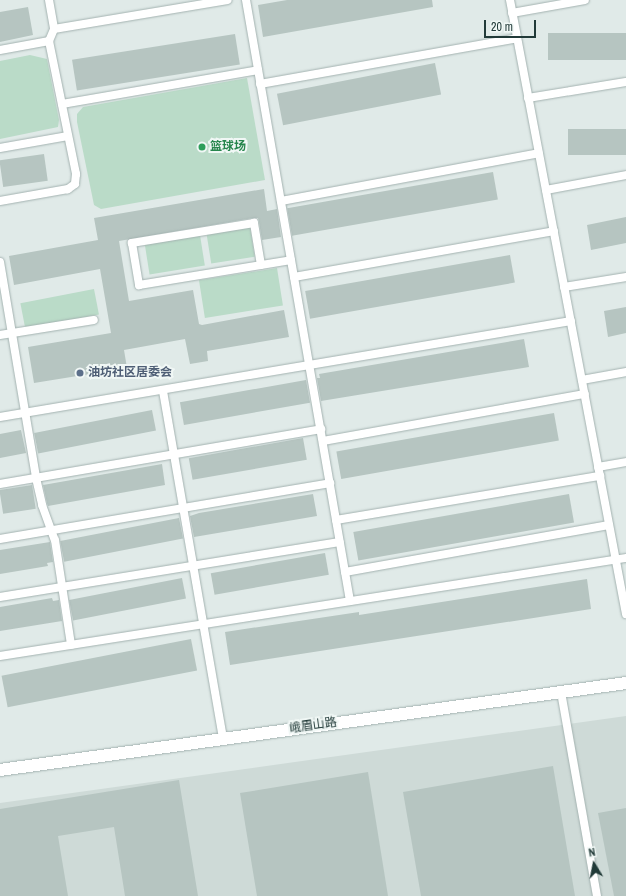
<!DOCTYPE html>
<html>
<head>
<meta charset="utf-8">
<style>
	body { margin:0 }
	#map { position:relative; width:626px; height:896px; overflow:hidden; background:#e0eae8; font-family:"Archivo Narrow","Noto Sans SC",sans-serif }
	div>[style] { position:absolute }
	.built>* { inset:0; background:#cedad7 }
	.green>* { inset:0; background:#badbc8; transform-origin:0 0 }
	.building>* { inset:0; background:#b6c5c1; transform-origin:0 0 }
	.roads { filter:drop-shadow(0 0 1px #a3b2b0) drop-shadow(0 0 1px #a3b2b0) }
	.service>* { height:8px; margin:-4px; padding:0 4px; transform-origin:4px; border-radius:4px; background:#fff }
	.tertiary>* { height:12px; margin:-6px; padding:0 6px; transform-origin:6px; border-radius:6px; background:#fff }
	.dots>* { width:11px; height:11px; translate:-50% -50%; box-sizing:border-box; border:2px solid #f0f7f5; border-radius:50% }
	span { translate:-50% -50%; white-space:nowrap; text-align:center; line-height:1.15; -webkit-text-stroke:4px #f0f7f5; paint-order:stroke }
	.leisure-label { font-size:12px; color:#27864d; font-weight:700 }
	.left { translate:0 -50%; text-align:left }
	.service-label { font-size:12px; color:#4e5e75; font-weight:700 }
	.street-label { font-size:12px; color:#213a38 }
	.north { position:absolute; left:574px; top:844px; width:40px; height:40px; -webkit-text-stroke:3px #f0f7f5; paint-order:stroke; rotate:350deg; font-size:11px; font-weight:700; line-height:16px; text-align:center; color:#213a38 }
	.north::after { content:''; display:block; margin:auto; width:14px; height:18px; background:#213a38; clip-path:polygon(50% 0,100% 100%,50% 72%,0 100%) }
	.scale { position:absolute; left:484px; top:20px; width:52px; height:18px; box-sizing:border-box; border:2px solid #213a38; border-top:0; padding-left:5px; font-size:12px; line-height:14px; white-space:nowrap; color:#213a38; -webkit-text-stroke:3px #f0f7f5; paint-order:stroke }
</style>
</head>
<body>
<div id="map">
	<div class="built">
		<i style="clip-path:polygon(626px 716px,626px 896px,0 896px,0 803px)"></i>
	</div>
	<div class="green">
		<i style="clip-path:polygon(30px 55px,47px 59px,59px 120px,58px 127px,0 139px,0 61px)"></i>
		<i style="clip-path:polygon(247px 78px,265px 180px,101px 209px,94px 205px,77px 122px,77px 114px,83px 107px)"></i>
		<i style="left:250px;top:227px;width:30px;height:44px;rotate:81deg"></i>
		<i style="left:200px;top:235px;width:31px;height:56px;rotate:81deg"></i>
		<i style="left:277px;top:268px;width:38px;height:79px;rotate:81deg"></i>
		<i style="left:94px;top:289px;width:26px;height:75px;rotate:79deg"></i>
	</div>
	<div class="building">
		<i style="clip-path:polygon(287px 0,432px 0,433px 7px,263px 37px,258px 5px)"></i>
		<i style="clip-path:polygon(28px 7px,33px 35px,0 42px,0 12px)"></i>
		<i style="left:626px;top:33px;width:27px;height:78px;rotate:90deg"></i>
		<i style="left:235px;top:34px;width:31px;height:165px;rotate:81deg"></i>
		<i style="left:435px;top:63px;width:32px;height:161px;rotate:79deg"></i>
		<i style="left:626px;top:129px;width:26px;height:58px;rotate:90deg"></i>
		<i style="left:44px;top:154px;width:27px;height:45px;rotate:82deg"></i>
		<i style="left:493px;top:172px;width:28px;height:209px;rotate:80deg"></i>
		<i style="clip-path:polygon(264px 189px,267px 211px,277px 209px,281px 237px,262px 240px,259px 222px,258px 218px,253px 218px,119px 241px,129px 301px,193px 290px,199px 324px,202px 325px,284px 310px,289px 337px,207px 351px,208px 361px,190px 364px,185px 339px,124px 350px,127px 368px,34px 383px,28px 347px,111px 333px,100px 269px,14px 285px,9px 256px,98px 240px,94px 218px)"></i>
		<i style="clip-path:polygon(626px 217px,626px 243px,591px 250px,587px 225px)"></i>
		<i style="left:510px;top:255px;width:28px;height:208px;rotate:80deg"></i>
		<i style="clip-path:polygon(626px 307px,626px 333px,608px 337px,604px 311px)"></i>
		<i style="clip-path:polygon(524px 339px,529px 367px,321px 401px,317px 378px,320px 378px,319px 374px)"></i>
		<i style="left:306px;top:380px;width:23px;height:128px;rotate:80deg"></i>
		<i style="left:152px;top:410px;width:21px;height:120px;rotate:79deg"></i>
		<i style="left:554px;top:413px;width:28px;height:221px;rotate:80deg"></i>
		<i style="clip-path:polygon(21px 430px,26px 453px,0 458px,0 434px)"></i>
		<i style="left:303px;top:438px;width:22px;height:116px;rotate:80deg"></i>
		<i style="clip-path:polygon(162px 464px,165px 485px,48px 506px,47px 503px,43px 485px)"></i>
		<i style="left:32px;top:485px;width:24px;height:33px;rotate:81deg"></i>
		<i style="clip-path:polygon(313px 494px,317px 516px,194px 537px,190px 516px,199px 513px)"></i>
		<i style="left:569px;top:494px;width:29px;height:219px;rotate:80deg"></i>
		<i style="left:179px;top:518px;width:21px;height:121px;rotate:79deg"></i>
		<i style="clip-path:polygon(50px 542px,53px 562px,47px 563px,48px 566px,0 574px,0 550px)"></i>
		<i style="left:325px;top:553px;width:22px;height:116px;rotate:80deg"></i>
		<i style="left:182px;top:578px;width:21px;height:115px;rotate:79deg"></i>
		<i style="clip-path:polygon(587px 579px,591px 609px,230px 665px,225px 632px,359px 612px,359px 615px)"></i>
		<i style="clip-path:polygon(52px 598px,53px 601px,59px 600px,62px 621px,0 631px,0 607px)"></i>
		<i style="left:191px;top:639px;width:32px;height:193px;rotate:79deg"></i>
		<i style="clip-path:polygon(553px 766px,575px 896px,421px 896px,403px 792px)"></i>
		<i style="clip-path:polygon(368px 772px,388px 896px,257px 896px,240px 793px)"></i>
		<i style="clip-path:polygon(179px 780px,198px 896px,125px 896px,114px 827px,58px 836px,68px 896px,0 896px,0 809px)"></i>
		<i style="clip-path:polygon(626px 808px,626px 896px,614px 896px,598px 813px)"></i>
	</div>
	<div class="roads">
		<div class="service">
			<i style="left:49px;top:0;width:29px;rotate:80deg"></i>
			<i style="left:246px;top:0;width:610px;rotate:80.18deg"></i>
			<i style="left:510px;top:0;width:625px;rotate:79.3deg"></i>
			<i style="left:512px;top:13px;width:74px;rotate:-10.1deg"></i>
			<i style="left:49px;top:41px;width:13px;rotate:-67deg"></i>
			<i style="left:54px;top:29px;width:176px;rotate:-9.5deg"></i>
			<i style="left:0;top:50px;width:50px;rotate:-10.4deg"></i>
			<i style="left:49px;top:41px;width:136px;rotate:78.5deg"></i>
			<i style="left:76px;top:174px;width:10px;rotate:96deg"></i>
			<i style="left:75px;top:184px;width:9px;rotate:144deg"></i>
			<i style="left:68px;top:189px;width:69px;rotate:170deg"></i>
			<i style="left:260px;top:84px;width:261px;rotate:-10.1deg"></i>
			<i style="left:528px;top:98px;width:99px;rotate:-9.3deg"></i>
			<i style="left:62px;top:104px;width:199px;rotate:-9.8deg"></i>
			<i style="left:0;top:148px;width:69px;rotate:-10deg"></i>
			<i style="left:546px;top:190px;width:81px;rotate:-10.6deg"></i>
			<i style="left:281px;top:201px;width:262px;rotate:-10.5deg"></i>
			<i style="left:0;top:262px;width:219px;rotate:80.5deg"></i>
			<i style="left:36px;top:478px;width:28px;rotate:77deg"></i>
			<i style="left:42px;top:505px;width:37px;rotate:70deg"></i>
			<i style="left:55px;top:540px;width:106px;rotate:81.3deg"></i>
			<i style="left:261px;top:265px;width:43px;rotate:-99.5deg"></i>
			<i style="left:254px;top:223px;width:124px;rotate:170.7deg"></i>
			<i style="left:132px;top:243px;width:43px;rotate:80.5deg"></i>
			<i style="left:139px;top:285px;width:154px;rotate:-9.3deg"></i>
			<i style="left:294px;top:277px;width:264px;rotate:-10deg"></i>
			<i style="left:564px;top:287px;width:63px;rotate:-9.2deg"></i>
			<i style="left:0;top:335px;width:95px;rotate:-9.1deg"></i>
			<i style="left:582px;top:380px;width:45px;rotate:-10.3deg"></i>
			<i style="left:163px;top:391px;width:353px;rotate:80.2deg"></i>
			<i style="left:0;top:417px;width:579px;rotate:-9.54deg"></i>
			<i style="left:323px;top:441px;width:266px;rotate:-10.2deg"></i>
			<i style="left:598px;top:467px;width:28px;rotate:-10deg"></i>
			<i style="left:0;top:484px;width:326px;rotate:-9.7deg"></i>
			<i style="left:336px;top:520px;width:268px;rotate:-9.5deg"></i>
			<i style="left:0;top:539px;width:335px;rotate:-9.6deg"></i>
			<i style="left:345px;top:572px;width:268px;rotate:-10.1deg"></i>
			<i style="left:0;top:597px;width:344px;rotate:-9.2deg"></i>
			<i style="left:0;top:656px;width:634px;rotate:-8.9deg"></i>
			<i style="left:561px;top:692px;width:207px;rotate:80deg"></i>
		</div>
		<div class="tertiary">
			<i style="left:0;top:770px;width:632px;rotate:-7.91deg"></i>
		</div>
	</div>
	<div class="dots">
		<i style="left:202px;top:147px;background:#2e9e5b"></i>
		<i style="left:80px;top:373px;background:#5c6f8a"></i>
	</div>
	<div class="leisure-label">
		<span class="left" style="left:210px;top:147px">篮球场</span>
	</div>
	<div class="service-label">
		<span class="left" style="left:88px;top:373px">油坊社区居委会</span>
	</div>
	<div class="street-label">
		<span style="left:313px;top:726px;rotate:-8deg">峨眉山路</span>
	</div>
	<div class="north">N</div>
	<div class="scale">20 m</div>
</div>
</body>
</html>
